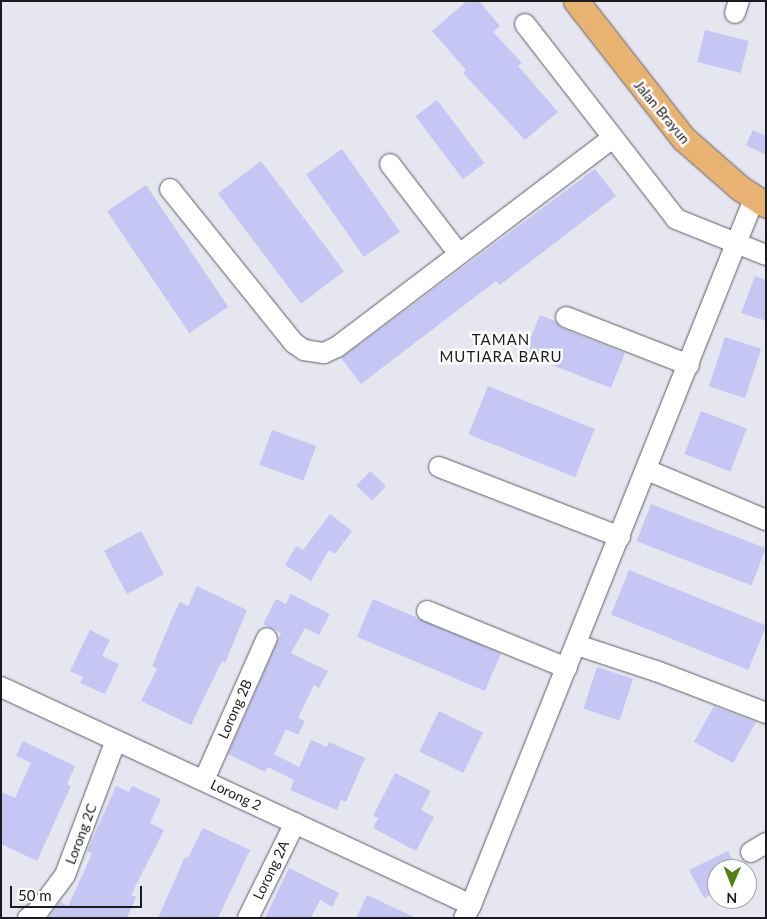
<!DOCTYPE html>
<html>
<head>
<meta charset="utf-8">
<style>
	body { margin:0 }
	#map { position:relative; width:767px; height:919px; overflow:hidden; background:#e6e6f0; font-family:Lato,sans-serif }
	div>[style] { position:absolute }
	.building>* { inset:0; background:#c6c6f4; transform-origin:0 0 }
	.roads { filter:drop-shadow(0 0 1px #5d5d66) drop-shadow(0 0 1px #5d5d66) }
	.minor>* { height:20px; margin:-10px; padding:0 10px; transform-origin:10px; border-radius:10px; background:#fff }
	.major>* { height:25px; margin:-12.5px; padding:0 12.5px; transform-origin:12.5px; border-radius:12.5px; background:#e8b270 }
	span { translate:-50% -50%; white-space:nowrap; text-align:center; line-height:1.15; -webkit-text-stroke:5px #fff; paint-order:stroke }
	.street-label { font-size:14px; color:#1b1b1f }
	.neighbourhood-label { font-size:15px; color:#1b1b1f; letter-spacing:1px }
	.frame { position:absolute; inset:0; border:2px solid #1b1b1f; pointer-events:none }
	.north { position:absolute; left:707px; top:859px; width:50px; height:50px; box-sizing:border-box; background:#fff; border:1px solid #a4a4a5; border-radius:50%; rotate:181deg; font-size:14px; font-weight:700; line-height:20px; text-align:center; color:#1b1b1f }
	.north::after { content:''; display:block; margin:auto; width:18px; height:22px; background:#508112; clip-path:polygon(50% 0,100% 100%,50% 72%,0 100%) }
	.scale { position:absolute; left:10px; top:886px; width:132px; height:22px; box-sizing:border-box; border:2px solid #1b1b1f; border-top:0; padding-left:6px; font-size:15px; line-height:18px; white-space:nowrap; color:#1b1b1f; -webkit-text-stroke:4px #fff; paint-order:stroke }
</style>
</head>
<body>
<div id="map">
	<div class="building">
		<i style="clip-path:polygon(467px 1px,479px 1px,500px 26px,493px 32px,522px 63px,518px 66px,558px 112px,525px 140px,463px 73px,466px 70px,432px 31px)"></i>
		<i style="left:705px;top:30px;width:45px;height:33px;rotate:14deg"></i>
		<i style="left:437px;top:100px;width:79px;height:27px;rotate:53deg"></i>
		<i style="clip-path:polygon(753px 130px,766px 136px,766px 155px,746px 145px)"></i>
		<i style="left:342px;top:149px;width:101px;height:44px;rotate:55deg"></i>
		<i style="left:261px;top:161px;width:138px;height:54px;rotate:53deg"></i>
		<i style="clip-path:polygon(595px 169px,616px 196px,500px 285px,496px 281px,361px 384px,341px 358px)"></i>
		<i style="left:146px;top:185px;width:147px;height:47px;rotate:56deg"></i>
		<i style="clip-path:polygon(755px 276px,766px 280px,766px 321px,741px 313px)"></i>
		<i style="clip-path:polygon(540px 315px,555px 321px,562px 328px,625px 353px,611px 388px,524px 354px)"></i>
		<i style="left:725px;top:337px;width:38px;height:52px;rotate:18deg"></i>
		<i style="left:488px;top:386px;width:115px;height:52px;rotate:22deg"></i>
		<i style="left:701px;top:411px;width:49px;height:46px;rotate:21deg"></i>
		<i style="left:272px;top:430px;width:47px;height:37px;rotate:20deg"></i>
		<i style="left:370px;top:471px;width:22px;height:20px;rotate:43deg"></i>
		<i style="left:651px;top:504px;width:123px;height:40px;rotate:21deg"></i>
		<i style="clip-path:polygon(330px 514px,352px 531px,335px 554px,329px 550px,311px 581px,285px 565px,296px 546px,303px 550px)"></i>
		<i style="left:141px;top:531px;width:49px;height:42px;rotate:62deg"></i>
		<i style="left:629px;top:570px;width:148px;height:48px;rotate:22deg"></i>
		<i style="clip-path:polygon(197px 586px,247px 610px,225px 663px,222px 661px,191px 725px,141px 701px,157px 669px,152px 666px,173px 616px,180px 602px,188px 606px)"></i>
		<i style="clip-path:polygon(291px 594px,330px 614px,319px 635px,305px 628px,291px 653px,328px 671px,319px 688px,314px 685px,298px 718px,305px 721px,298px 735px,286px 729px,274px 754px,299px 767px,311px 740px,327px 747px,329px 742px,365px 758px,346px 802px,341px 800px,337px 810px,290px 790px,294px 780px,268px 767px,265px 772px,228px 754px,281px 633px,263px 624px,276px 599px,286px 604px)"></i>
		<i style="left:373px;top:599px;width:139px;height:41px;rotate:23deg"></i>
		<i style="clip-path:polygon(90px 630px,110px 640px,102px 656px,119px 664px,105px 694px,80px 683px,83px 677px,70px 671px)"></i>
		<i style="left:597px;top:667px;width:38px;height:44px;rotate:18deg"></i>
		<i style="clip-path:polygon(714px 706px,756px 722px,733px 763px,694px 742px)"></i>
		<i style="left:439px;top:711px;width:49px;height:45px;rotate:26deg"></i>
		<i style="clip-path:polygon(23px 741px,75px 766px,67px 784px,71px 786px,37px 861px,1px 844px,1px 792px,15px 798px,31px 763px,16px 756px)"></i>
		<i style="clip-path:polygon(395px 773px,431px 791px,421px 810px,434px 817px,416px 851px,373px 828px,378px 818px,373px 816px)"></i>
		<i style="clip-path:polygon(116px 786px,129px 792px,132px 786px,161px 799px,150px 823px,164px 830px,131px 895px,136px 897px,127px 918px,48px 918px,60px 902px,68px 906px,92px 854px,87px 851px)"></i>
		<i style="clip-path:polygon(203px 828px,250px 850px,218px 918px,158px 918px,185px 857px,188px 858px)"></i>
		<i style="clip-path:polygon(728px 851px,737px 869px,717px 869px,717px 892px,704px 898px,689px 870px)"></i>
		<i style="clip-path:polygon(289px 868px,339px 893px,332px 907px,320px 900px,311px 918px,265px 918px)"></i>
		<i style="clip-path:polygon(367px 895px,416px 918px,356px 918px)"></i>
	</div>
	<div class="roads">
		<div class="minor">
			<i style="left:735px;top:13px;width:13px;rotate:-72deg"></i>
			<i style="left:525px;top:24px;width:247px;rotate:52.2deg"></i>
			<i style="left:676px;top:219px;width:97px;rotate:21.8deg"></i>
			<i style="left:390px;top:164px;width:113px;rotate:52.5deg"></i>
			<i style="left:170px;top:189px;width:198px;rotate:51.2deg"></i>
			<i style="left:294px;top:343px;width:12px;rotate:35deg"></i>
			<i style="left:304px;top:350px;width:20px;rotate:9deg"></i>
			<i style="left:324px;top:353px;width:14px;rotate:-25deg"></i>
			<i style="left:337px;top:347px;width:345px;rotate:-37.2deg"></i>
			<i style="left:566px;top:317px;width:132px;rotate:21.3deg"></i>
			<i style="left:439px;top:467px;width:194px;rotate:21.1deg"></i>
			<i style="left:647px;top:470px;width:129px;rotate:22.8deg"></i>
			<i style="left:427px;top:611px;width:151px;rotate:22.2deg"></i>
			<i style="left:577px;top:645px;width:83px;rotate:18.2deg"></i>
			<i style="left:656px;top:671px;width:118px;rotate:20.9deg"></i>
			<i style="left:1px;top:687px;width:518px;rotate:24.88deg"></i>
			<i style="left:471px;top:905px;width:15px;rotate:118deg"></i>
			<i style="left:204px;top:780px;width:155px;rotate:-66.1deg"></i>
			<i style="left:751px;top:852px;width:17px;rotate:-31deg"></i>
			<i style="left:471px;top:905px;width:761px;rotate:-68.16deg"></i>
			<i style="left:28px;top:918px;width:14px;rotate:-36deg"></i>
			<i style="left:39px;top:910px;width:44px;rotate:-53.4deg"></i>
			<i style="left:65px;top:875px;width:144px;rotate:-69.3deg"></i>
			<i style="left:248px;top:918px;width:106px;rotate:-63.7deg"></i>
		</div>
		<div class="major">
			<i style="left:576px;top:1px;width:174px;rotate:52deg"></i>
			<i style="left:683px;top:138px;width:76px;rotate:41.3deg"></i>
			<i style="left:740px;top:188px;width:31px;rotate:33deg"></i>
		</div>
	</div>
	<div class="street-label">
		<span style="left:662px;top:112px;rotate:50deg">Jalan Brayun</span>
		<span style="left:235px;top:709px;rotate:-66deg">Lorong 2B</span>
		<span style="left:236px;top:795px;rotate:25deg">Lorong 2</span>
		<span style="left:81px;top:834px;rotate:-69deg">Lorong 2C</span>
		<span style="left:271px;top:870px;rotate:-64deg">Lorong 2A</span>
	</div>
	<div class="neighbourhood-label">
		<span style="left:501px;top:348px">TAMAN<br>MUTIARA BARU</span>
	</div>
	<div class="frame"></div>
	<div class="north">N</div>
	<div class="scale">50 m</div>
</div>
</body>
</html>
